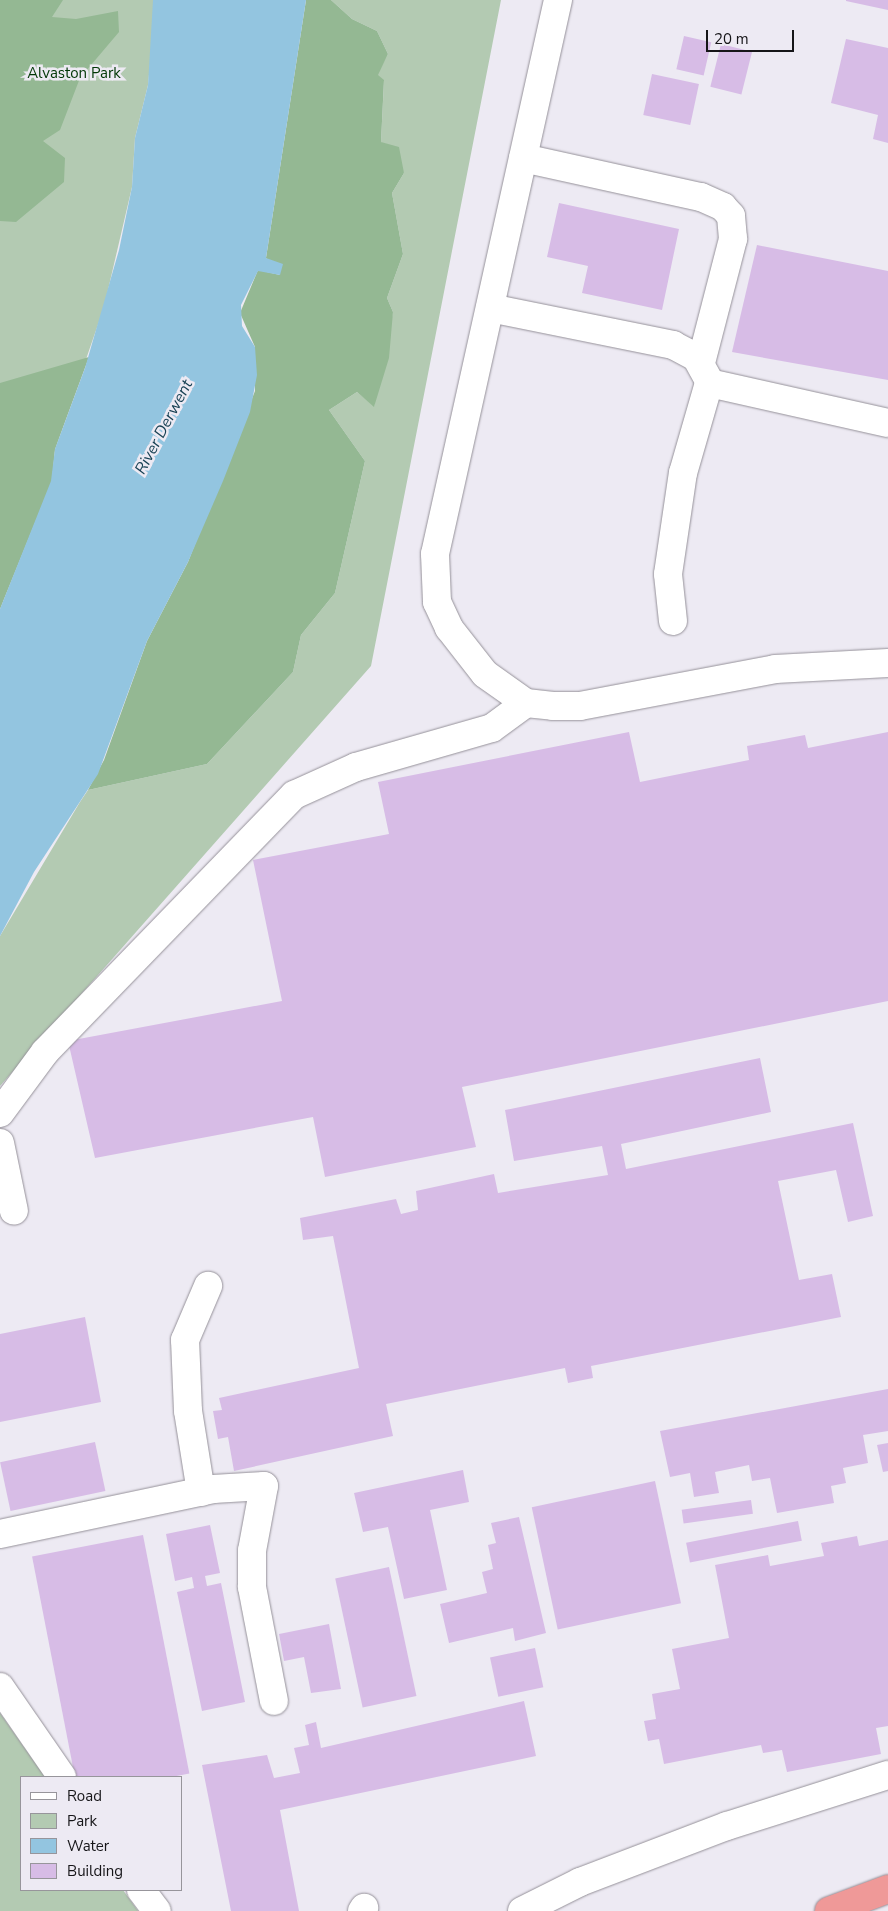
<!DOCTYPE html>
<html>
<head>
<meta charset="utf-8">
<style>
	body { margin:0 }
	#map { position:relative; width:888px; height:1911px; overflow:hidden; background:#edeaf3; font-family:"Nunito Sans",sans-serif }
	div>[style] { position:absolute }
	.green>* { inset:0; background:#b3cab2 }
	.forest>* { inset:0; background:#94b893 }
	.water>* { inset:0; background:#93c5e0 }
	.building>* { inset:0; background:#d7bce6; transform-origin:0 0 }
	.roads { filter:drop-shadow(0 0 1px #959199) drop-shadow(0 0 1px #959199) }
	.minor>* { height:28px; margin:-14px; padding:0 14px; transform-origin:14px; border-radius:14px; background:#fff }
	.highway>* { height:28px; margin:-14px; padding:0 14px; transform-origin:14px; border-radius:14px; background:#ef9998 }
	span { translate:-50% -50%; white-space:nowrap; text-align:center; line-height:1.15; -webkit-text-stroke:5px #edeaf3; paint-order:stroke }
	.park-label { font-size:15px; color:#003705 }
	.water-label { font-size:16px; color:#153f52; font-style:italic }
	.legend { position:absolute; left:20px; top:1776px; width:162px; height:115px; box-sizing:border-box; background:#edeaf3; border:1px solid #97959b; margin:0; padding:6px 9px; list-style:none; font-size:15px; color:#161518 }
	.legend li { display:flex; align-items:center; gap:10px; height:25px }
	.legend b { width:25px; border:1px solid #97959b }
	.scale { position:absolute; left:706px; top:30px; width:88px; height:22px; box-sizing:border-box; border:2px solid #161518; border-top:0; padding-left:6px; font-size:15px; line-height:18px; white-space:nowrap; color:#161518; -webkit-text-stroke:4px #edeaf3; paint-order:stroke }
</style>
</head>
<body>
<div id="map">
	<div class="green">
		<i style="clip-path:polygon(0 0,153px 0,154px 22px,148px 85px,135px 138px,132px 187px,104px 307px,0 609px)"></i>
		<i style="clip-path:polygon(331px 0,501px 0,371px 666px,0 1086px,0 936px,80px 802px,88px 790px,207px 764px,293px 672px,301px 635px,335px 593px,365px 461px,329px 410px,357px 392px,374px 406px,393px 312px,387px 298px,403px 254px,392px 193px,404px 173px,381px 142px,384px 81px,377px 75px,388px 54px,377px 31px,352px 19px)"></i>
		<i style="clip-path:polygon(0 1713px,45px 1777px,21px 1777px,21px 1890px,123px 1890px,138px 1911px,0 1911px)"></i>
	</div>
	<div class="forest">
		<i style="clip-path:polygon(0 0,63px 0,52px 17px,76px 19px,118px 11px,119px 32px,80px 78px,60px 130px,43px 141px,65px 158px,64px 182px,16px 222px,0 221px)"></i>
		<i style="clip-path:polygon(306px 0,331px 0,352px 19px,377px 31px,388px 54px,378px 75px,384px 80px,381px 142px,399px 147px,404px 173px,392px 193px,403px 254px,387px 298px,393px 312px,389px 358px,374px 407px,357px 392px,329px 410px,365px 461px,335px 593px,301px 635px,293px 672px,207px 764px,88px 790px,104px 760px,147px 641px,188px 562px,255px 391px,255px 347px,240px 313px,258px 270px,280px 275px,266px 258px)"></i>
		<i style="clip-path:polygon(89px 357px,55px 449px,52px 481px,0 609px,0 383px)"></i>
	</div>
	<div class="water">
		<i style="clip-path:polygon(153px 0,306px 0,266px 258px,283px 264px,280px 275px,258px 271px,241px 305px,242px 326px,255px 347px,257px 375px,250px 412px,223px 481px,188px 562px,147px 641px,98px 774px,34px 872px,0 936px,0 609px,51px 481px,55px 449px,85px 368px,119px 250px,132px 187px,135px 138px,148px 85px)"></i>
	</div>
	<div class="building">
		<i style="clip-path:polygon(846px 0,888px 0,888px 10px,846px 1px)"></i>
		<i style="left:684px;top:36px;width:28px;height:34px;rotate:13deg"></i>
		<i style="clip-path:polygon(846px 39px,888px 48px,888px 143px,873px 139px,878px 115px,831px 103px)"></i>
		<i style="left:721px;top:44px;width:32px;height:44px;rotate:14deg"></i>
		<i style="left:652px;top:74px;width:48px;height:42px;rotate:12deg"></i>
		<i style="clip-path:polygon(559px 203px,679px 229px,662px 310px,582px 293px,588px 266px,547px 257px)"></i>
		<i style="clip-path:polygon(757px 245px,888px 271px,888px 380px,732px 352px)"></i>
		<i style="clip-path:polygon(629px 732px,640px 782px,749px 760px,747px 746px,805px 735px,808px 748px,888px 732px,888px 1001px,462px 1087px,476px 1147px,325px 1177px,313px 1117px,95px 1158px,68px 1041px,282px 1001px,253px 860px,389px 834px,378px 782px)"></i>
		<i style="clip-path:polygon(760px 1058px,771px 1112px,621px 1144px,626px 1169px,853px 1123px,873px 1216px,848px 1222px,836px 1170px,778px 1181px,799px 1280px,832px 1274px,841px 1317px,591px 1366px,593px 1378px,568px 1383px,565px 1368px,386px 1404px,393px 1436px,234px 1471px,228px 1437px,218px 1439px,213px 1411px,222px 1410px,219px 1398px,359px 1368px,333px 1236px,303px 1240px,300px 1218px,396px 1199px,401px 1214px,418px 1210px,416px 1191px,494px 1174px,498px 1193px,608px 1175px,602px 1146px,514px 1161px,505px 1110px)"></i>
		<i style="clip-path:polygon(85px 1317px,101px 1402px,0 1422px,0 1334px)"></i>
		<i style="clip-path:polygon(888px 1389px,888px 1431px,863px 1435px,868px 1463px,843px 1468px,846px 1483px,831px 1486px,834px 1503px,777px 1513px,770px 1478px,752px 1481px,749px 1465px,715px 1472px,719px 1493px,694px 1497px,690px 1473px,670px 1477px,660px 1431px)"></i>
		<i style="left:95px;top:1442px;width:50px;height:97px;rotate:78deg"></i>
		<i style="clip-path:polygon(888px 1443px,888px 1471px,883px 1472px,877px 1445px)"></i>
		<i style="clip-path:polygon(463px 1470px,469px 1502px,430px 1510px,447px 1590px,404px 1599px,388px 1527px,363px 1532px,354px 1493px)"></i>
		<i style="left:655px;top:1481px;width:125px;height:126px;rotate:78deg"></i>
		<i style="left:751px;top:1500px;width:14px;height:70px;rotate:82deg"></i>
		<i style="clip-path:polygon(519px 1517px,546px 1633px,515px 1641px,513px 1628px,449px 1643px,440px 1604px,487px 1593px,482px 1572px,493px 1569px,488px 1545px,496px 1543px,491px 1523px)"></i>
		<i style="left:798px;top:1521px;width:20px;height:114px;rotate:79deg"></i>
		<i style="clip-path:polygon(210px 1525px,220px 1573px,205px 1576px,207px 1586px,221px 1583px,245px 1702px,202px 1711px,177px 1592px,194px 1588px,192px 1577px,175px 1581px,166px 1534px)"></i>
		<i style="left:143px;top:1535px;width:243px;height:113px;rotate:79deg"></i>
		<i style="clip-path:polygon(857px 1536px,859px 1546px,888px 1540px,888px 1726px,876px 1728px,881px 1754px,787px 1772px,782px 1750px,763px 1753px,761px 1745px,664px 1764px,659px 1739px,648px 1741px,644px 1721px,656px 1719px,652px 1694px,680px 1689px,672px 1649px,729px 1638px,715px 1565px,768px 1555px,770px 1566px,824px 1556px,821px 1543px)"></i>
		<i style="left:389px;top:1567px;width:132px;height:55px;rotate:78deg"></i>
		<i style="clip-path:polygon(329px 1624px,341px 1689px,311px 1693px,304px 1657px,284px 1661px,279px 1634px)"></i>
		<i style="left:535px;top:1648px;width:40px;height:46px;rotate:78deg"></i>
		<i style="clip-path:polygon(524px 1701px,536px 1756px,280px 1810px,299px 1911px,231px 1911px,202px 1765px,267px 1755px,274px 1778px,300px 1773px,294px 1748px,309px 1745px,305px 1725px,316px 1722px,321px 1748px)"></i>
	</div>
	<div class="roads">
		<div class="minor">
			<i style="left:558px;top:0;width:567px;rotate:102.52deg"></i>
			<i style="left:435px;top:554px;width:48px;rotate:87.6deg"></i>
			<i style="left:437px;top:602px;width:29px;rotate:65deg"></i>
			<i style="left:449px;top:628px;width:58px;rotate:52deg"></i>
			<i style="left:485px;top:674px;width:50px;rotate:35.3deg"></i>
			<i style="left:526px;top:703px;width:27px;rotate:6deg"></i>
			<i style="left:553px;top:706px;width:27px"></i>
			<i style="left:580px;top:706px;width:198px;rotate:-10.7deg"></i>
			<i style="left:775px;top:669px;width:113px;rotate:-3deg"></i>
			<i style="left:523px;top:158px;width:182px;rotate:12.4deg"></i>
			<i style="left:701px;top:197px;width:24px;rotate:24deg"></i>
			<i style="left:723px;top:207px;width:12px;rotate:48deg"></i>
			<i style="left:731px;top:216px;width:23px;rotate:85deg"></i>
			<i style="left:733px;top:239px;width:128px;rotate:104.5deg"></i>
			<i style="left:490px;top:308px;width:187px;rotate:11.4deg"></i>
			<i style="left:673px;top:345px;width:26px;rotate:28deg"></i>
			<i style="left:696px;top:357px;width:23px;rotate:61deg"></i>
			<i style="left:673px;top:621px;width:47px;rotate:-96.1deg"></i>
			<i style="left:668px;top:574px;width:102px;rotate:-81.6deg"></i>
			<i style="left:683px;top:473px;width:94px;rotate:-73.9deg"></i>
			<i style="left:709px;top:383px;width:183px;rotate:12.6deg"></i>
			<i style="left:0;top:1113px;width:76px;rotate:-53.6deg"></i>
			<i style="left:45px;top:1052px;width:358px;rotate:-45.9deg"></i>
			<i style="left:294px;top:795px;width:68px;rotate:-24.3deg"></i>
			<i style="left:356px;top:767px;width:141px;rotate:-16deg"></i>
			<i style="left:492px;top:728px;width:42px;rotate:-36.3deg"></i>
			<i style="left:0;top:1143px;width:69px;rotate:78.4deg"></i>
			<i style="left:201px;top:1492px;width:82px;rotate:-99.1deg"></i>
			<i style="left:188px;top:1411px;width:71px;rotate:-92.4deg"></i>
			<i style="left:185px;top:1340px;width:59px;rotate:-66.9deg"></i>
			<i style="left:0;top:1534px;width:218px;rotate:-11.9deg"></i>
			<i style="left:213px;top:1489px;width:51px;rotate:-3.4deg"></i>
			<i style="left:264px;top:1486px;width:66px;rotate:100.5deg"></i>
			<i style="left:252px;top:1551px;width:36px;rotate:90deg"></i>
			<i style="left:252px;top:1587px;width:116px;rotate:79.1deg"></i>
			<i style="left:0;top:1687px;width:109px;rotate:55.4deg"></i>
			<i style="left:141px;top:1890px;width:26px;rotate:53deg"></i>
			<i style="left:362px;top:1911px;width:4px;rotate:-56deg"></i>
			<i style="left:522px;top:1911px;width:65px;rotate:-26.6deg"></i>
			<i style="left:580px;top:1882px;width:157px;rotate:-20.9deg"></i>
			<i style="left:727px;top:1826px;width:169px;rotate:-17.6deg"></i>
		</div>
		<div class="highway">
			<i style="left:829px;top:1911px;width:63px;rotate:-20.4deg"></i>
		</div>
	</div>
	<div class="park-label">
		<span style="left:74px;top:74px">Alvaston Park</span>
	</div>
	<div class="water-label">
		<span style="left:164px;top:427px;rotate:-62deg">River Derwent</span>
	</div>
	<ul class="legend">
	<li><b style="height:6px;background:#fff"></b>Road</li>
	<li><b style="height:14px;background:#b3cab2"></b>Park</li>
	<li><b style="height:14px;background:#93c5e0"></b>Water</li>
	<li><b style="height:14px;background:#d7bce6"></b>Building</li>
	</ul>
	<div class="scale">20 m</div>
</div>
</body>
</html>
